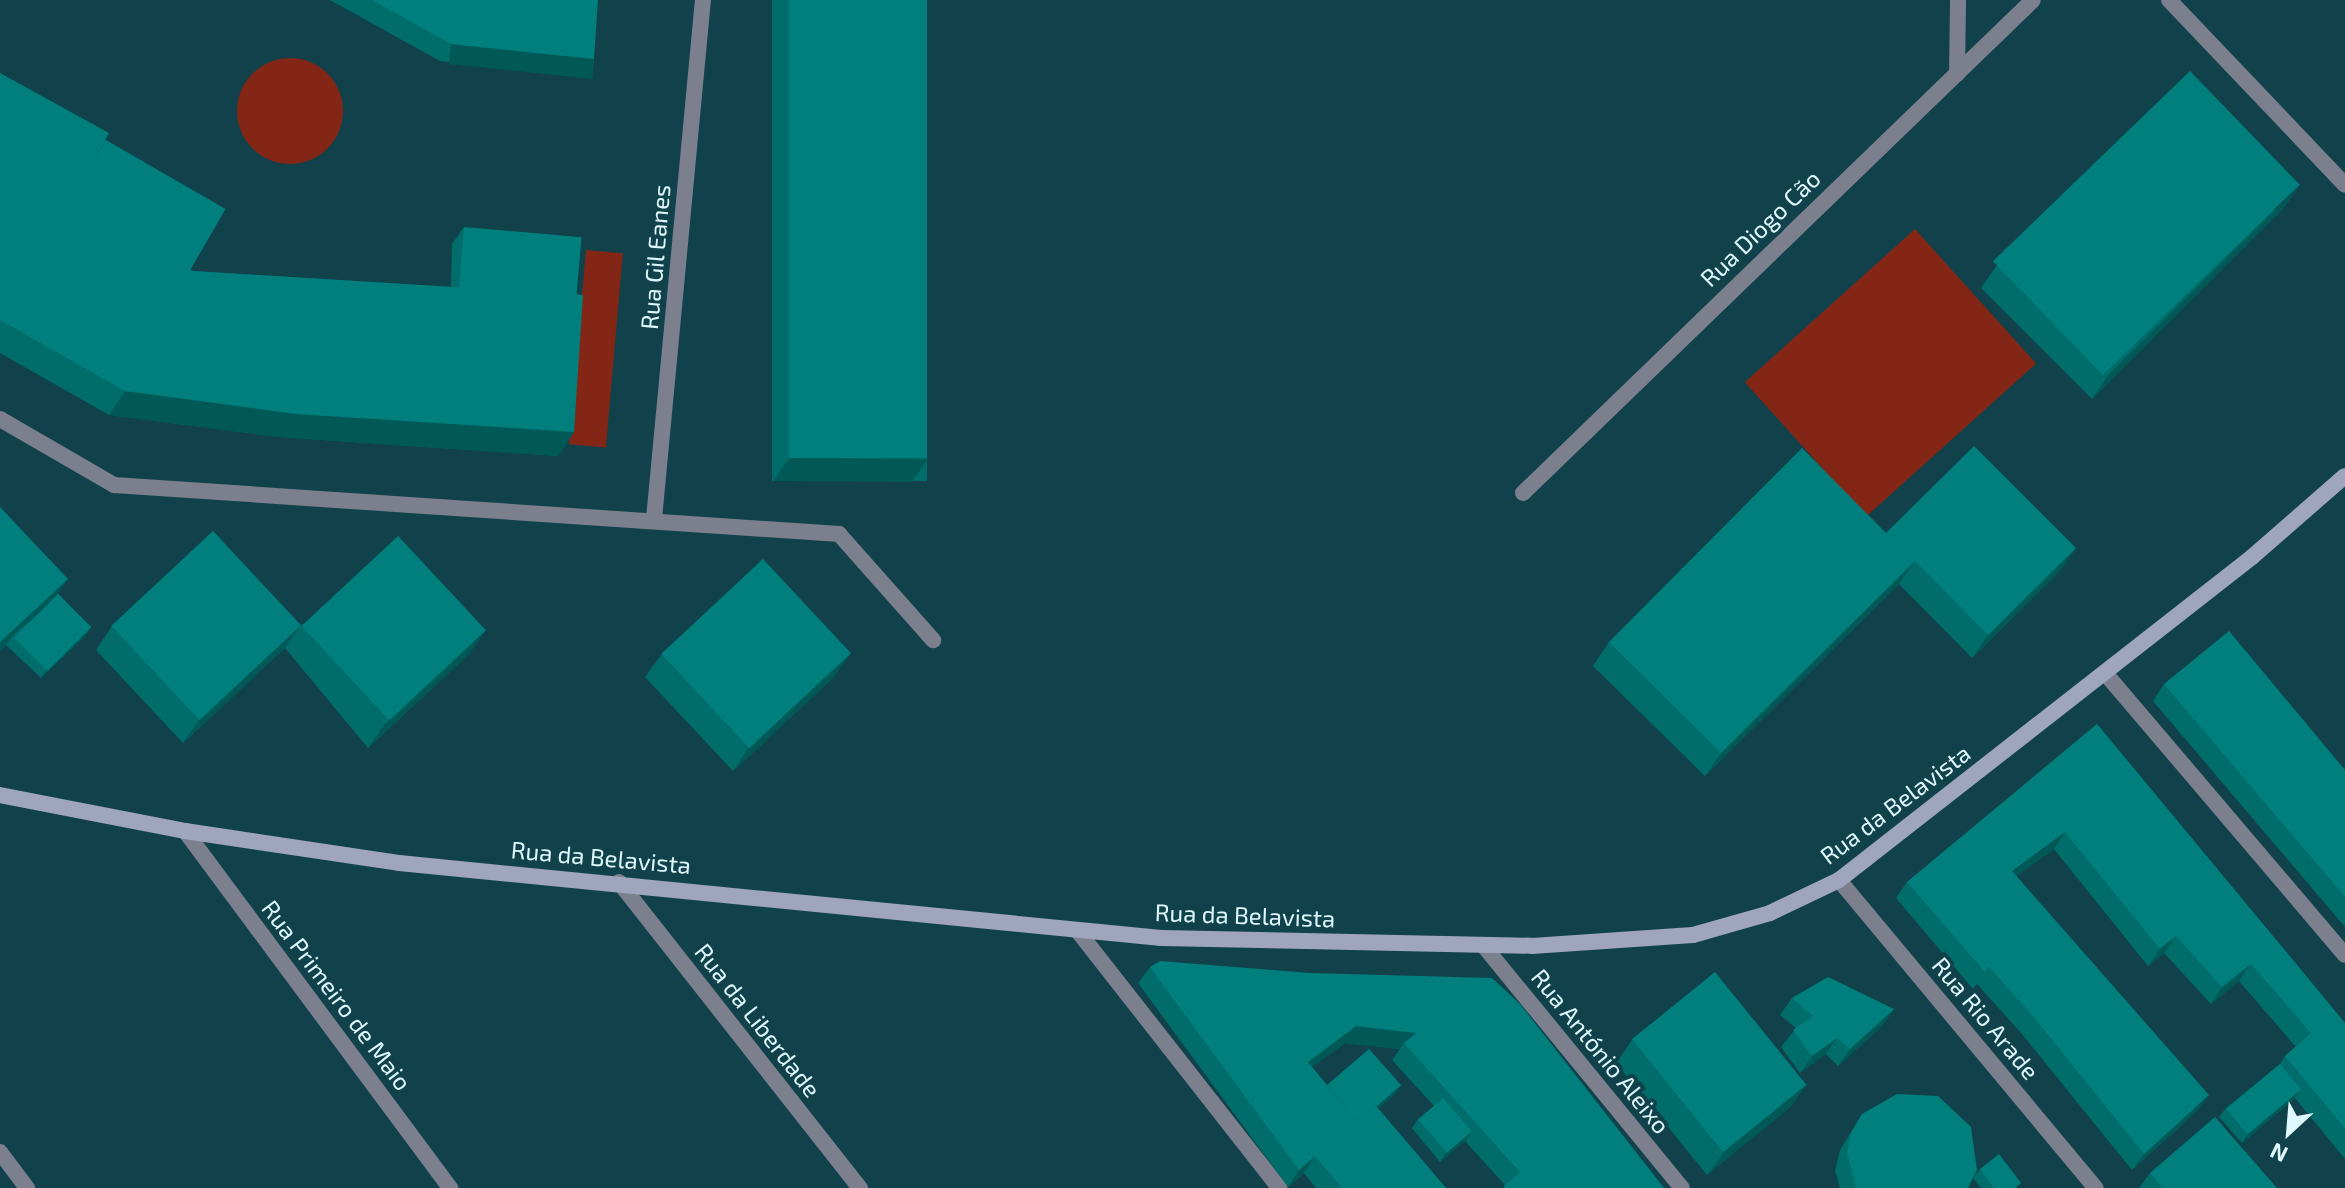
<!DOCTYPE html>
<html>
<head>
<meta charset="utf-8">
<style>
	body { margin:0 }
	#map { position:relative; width:2345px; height:1188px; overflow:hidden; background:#11424b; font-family:"Exo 2",sans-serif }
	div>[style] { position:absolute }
	.green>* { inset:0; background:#832615; transform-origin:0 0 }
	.round { border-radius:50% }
	.street>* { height:16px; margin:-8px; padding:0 8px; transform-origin:8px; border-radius:8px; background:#7b7f8e }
	.secondary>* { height:16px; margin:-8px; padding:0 8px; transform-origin:8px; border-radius:8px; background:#9ea5bd }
	.wall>* { inset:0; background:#006d6b; transform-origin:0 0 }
	.shaded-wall>* { inset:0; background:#005957; transform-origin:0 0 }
	.building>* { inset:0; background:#007f7c; transform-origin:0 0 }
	span { translate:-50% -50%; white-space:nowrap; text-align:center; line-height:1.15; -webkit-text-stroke:8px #11424b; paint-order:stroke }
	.street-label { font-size:24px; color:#dff8fd }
	.north { position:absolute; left:2249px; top:1092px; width:80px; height:80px; -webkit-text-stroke:6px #11424b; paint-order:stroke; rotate:206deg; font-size:22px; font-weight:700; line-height:32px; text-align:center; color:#dff8fd }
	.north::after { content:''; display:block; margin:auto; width:28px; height:36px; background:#dff8fd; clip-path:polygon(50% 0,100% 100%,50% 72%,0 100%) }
</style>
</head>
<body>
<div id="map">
	<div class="green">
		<i class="round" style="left:237px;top:58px;width:106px;height:106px"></i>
		<i style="left:1915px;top:229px;width:181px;height:229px;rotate:48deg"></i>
		<i style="left:586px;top:250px;width:37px;height:195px;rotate:5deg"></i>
	</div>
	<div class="street">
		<i style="left:2169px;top:0;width:255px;rotate:46.4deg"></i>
		<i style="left:1957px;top:74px;width:74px;rotate:-89.2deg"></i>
		<i style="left:0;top:419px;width:132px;rotate:30.1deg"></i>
		<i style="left:114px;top:485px;width:727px;rotate:3.87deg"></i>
		<i style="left:839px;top:534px;width:142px;rotate:48.4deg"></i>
		<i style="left:1523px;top:493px;width:709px;rotate:-44.03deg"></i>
		<i style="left:654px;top:519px;width:521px;rotate:-84.61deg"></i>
		<i style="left:2105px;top:673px;width:370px;rotate:49.6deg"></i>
		<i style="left:185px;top:831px;width:445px;rotate:53.4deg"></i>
		<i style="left:1839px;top:880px;width:401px;rotate:50.2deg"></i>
		<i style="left:619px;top:882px;width:390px;rotate:51.8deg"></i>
		<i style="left:1077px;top:930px;width:328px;rotate:51.9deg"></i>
		<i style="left:1483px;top:945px;width:314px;rotate:50.7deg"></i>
		<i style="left:0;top:1152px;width:45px;rotate:53.1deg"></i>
	</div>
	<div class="secondary">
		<i style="left:0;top:795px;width:188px;rotate:11deg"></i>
		<i style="left:185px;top:831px;width:216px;rotate:8.5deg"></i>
		<i style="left:399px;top:863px;width:766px;rotate:5.62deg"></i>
		<i style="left:1161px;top:938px;width:371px;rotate:1.2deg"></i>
		<i style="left:1532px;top:946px;width:161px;rotate:-3.9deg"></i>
		<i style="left:1693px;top:935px;width:80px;rotate:-15.9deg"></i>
		<i style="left:1770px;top:913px;width:76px;rotate:-25.6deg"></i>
		<i style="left:1839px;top:880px;width:524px;rotate:-38.03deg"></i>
		<i style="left:2252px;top:557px;width:123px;rotate:-41.1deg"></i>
	</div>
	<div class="wall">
		<i style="clip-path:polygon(330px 0,598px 0,583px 76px,440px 61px)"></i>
		<i style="left:772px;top:0;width:155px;height:481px"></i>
		<i style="clip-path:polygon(0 73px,106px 140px,192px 271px,451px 287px,452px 244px,464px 227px,579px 295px,574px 432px,558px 456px,279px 437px,109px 415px,0 353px)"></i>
		<i style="clip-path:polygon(2284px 208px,2092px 399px,1981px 288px,1997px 265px)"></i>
		<i style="clip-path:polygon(0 507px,58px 594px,91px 627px,85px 636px,41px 678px,6px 645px,0 651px)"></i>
		<i style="clip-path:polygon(1886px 533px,2076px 548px,2059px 572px,1972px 658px,1899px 584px,1705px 776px,1593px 666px,1609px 642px)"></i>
		<i style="clip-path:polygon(301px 625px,470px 653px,368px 748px,285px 648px,183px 743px,96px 650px,112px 626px)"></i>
		<i style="clip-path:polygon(662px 654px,835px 676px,733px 771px,645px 677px)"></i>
		<i style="clip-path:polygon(2164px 684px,2345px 770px,2345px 927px,2153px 701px)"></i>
		<i style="clip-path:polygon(2097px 724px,2345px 1023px,2345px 1159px,2295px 1098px,2242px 1143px,2219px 1117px,2226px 1108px,2280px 1064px,2285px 1056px,2296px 1047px,2239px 981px,2211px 1004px,2164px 953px,2148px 966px,2054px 849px,2016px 876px,2197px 1111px,2132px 1170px,2021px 1033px,1977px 984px,1973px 989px,1896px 898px,1907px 882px)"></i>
		<i style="clip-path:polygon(1150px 967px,1309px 973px,1664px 1188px,1503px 1188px,1505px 1185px,1465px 1141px,1440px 1162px,1412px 1128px,1418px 1119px,1434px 1106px,1392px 1060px,1400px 1049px,1345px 1043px,1312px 1067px,1327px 1085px,1401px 1085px,1395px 1094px,1378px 1108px,1446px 1188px,1316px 1188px,1304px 1173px,1288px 1187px,1138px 983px)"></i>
		<i style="clip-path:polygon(1792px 998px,1894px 1009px,1882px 1026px,1838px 1066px,1826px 1054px,1800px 1073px,1781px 1047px,1796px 1028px,1780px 1015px)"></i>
		<i style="clip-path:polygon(1632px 1040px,1807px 1084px,1790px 1107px,1707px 1175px,1616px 1063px)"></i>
		<i style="clip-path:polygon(1862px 1114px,1968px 1188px,1840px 1188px,1835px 1170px,1840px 1150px)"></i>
		<i style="clip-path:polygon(1980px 1169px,2018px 1188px,1981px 1188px,1973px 1178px)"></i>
		<i style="clip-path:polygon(2150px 1173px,2277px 1188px,2139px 1188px)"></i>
	</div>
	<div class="shaded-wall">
		<i style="left:451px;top:44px;width:144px;height:20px;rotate:6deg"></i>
		<i style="clip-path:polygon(2300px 185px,2284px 208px,2092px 399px,2108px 375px)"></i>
		<i style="clip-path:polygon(125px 391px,574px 432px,558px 456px,279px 437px,109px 415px)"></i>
		<i style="clip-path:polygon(789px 458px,928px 459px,912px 482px,773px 481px)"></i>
		<i style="clip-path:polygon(2076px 548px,2059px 572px,1972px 658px,1988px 635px)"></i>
		<i style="clip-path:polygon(1915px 561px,1899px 584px,1705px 776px,1721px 753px)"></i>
		<i style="clip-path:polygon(68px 579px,52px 602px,12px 636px,6px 645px,0 651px,0 642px)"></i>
		<i style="clip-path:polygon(301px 625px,285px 648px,183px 743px,199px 720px)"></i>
		<i style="clip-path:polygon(91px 627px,85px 636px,41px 678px,47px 669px)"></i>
		<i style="clip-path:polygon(486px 630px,470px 653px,368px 748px,384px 725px)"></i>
		<i style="clip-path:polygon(851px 653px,835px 676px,733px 771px,749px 747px)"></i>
		<i style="clip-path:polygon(2065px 832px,2054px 849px,2000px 888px,2012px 871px)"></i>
		<i style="clip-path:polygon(2176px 936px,2164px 953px,2148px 966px,2160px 949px)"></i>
		<i style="clip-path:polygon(2251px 964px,2239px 981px,2211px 1004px,2222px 987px)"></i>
		<i style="clip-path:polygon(1894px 1009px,1882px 1026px,1838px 1066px,1850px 1049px)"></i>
		<i style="clip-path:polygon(1356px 1026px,1416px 1033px,1404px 1043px,1400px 1049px,1345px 1043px,1296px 1079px,1308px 1062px)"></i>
		<i style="clip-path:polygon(1837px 1038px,1826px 1054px,1800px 1073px,1812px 1056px)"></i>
		<i style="clip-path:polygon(1807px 1084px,1790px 1107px,1707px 1175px,1724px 1152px)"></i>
		<i style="clip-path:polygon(1401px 1085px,1395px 1094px,1344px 1138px,1350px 1129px)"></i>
		<i style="clip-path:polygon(2301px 1089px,2295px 1098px,2242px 1143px,2248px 1134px)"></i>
		<i style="clip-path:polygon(2209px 1095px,2197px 1111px,2132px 1170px,2144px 1154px)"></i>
		<i style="clip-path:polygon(1472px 1131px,1466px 1140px,1440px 1162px,1446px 1153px)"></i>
		<i style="clip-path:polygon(1315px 1156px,1304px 1173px,1288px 1187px,1299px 1170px)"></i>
	</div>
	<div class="building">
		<i style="clip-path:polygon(372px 0,598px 0,594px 59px,451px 44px)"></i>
		<i style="left:789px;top:0;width:138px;height:458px"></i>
		<i style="left:2190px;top:71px;width:158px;height:274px;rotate:46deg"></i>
		<i style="clip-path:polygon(0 73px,109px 133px,71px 203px,193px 271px,583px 295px,574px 432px,296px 414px,125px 391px,0 320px)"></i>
		<i style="left:106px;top:140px;width:138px;height:72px;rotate:30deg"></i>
		<i style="left:464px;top:227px;width:118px;height:61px;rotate:5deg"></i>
		<i style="clip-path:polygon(1974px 446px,2076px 548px,1988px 635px,1915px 561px,1721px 753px,1609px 642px,1802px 448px,1886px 533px)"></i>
		<i style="clip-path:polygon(0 507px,68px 579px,0 642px)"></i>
		<i style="left:213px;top:531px;width:129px;height:139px;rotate:47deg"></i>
		<i style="left:398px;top:536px;width:129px;height:132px;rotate:47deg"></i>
		<i style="left:763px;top:559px;width:129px;height:139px;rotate:47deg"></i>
		<i style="left:58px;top:594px;width:47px;height:62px;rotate:45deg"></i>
		<i style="clip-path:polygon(2229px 631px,2345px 770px,2345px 897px,2164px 684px)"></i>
		<i style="clip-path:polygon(2097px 724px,2345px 1023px,2345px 1128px,2285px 1056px,2311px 1033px,2251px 964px,2222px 987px,2176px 936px,2160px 949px,2065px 832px,2012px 871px,2209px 1095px,2144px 1154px,2033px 1016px,1988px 966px,1985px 972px,1907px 882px)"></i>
		<i style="clip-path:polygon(1160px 961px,1309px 973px,1492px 978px,1520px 1004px,1664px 1188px,1506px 1188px,1504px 1186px,1520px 1172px,1404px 1043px,1416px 1033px,1356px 1026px,1308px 1062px,1356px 1121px,1375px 1105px,1446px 1188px,1342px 1188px,1315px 1156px,1299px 1170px,1150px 967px)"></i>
		<i style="left:1715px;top:972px;width:145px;height:107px;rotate:51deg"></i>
		<i style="clip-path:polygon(1828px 977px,1894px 1009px,1850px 1049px,1837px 1038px,1812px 1056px,1793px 1030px,1813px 1016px,1792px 998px)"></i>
		<i style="clip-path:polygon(1369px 1049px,1401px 1085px,1377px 1106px,1375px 1105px,1356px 1121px,1327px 1085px)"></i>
		<i style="left:2280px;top:1064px;width:33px;height:70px;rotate:50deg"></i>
		<i style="clip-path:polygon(1897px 1094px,1938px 1096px,1971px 1127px,1977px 1170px,1968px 1188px,1856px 1188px,1847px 1153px,1851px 1133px,1862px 1114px)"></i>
		<i style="left:1443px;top:1098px;width:44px;height:33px;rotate:49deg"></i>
		<i style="clip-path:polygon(2215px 1117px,2277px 1188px,2163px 1188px,2150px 1173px)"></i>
		<i style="clip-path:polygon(1999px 1154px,2021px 1183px,2015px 1188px,1994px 1188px,1980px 1169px)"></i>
	</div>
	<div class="street-label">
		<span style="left:1760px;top:228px;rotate:-44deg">Rua Diogo Cão</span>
		<span style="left:655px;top:257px;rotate:-85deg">Rua Gil Eanes</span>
		<span style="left:1895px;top:804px;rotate:-37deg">Rua da Belavista</span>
		<span style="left:601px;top:857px;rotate:5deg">Rua da Belavista</span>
		<span style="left:1245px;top:915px;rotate:2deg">Rua da Belavista</span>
		<span style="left:337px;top:995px;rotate:53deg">Rua Primeiro de Maio</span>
		<span style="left:1986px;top:1018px;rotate:50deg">Rua Rio Arade</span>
		<span style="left:758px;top:1020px;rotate:52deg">Rua da Liberdade</span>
		<span style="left:1601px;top:1051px;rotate:51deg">Rua António Aleixo</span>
	</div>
	<div class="north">N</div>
</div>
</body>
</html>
